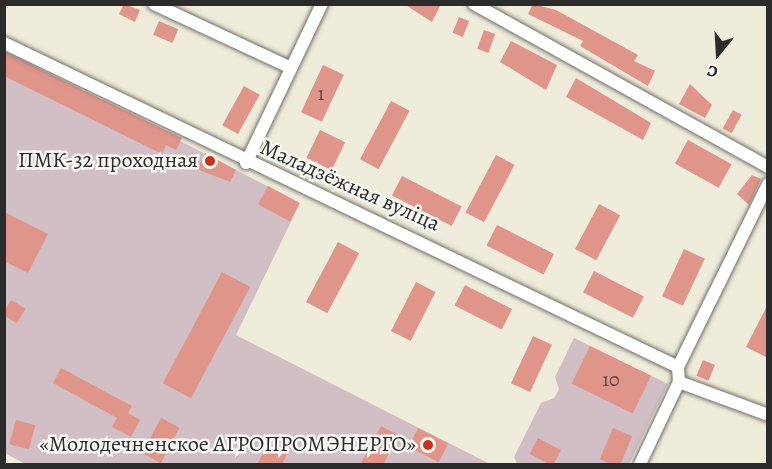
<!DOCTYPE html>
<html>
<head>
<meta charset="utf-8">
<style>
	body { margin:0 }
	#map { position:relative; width:772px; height:469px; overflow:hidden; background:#f0ecdb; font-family:Alegreya,serif }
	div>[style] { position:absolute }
	.industrial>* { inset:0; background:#d2bec5 }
	.building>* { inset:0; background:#e0958a; transform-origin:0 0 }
	.roads { filter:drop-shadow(0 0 2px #706f69) drop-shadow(0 0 2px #706f69) }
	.minor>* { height:12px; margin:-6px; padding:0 6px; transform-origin:6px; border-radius:6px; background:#fff }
	.dots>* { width:16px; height:16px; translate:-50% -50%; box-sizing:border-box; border:3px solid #f6f6f2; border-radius:50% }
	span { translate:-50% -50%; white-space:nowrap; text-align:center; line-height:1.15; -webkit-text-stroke:5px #f6f6f2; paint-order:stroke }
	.number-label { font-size:20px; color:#584643 }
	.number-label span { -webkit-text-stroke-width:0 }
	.poi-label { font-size:22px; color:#2b2b2b }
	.right { translate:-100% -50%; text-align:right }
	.street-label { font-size:22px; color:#2b2b2b }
	.frame { position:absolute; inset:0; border:6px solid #2b2b2b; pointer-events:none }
	.north { position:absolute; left:688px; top:24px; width:60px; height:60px; -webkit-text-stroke:4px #f6f6f2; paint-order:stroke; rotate:198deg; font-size:16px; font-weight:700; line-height:24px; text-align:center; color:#2b2b2b }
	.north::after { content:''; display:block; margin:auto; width:21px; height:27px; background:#2b2b2b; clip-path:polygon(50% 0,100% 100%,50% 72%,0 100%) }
</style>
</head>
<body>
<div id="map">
	<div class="industrial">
		<i style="clip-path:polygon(4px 50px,300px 203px,236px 335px,490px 464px,25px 464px,5px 453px)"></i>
		<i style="clip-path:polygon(574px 338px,668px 384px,629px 464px,517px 464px,514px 457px,541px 403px,554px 398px,559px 389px,555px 377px)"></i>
	</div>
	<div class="building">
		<i style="clip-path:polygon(124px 4px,140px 10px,135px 22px,119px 14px)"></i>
		<i style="clip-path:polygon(404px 4px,441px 4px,432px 22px)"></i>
		<i style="clip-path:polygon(533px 4px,556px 10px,638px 55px,634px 61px,655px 71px,648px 86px,580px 46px,583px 41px,528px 14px)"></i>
		<i style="left:459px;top:17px;width:11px;height:17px;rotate:22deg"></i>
		<i style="left:159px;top:21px;width:21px;height:15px;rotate:23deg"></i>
		<i style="left:484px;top:30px;width:12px;height:20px;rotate:20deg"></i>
		<i style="clip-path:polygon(511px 41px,557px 65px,546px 90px,500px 62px)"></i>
		<i style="clip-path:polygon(4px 52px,182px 138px,176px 150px,166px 145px,162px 154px,4px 76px)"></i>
		<i style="left:323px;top:65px;width:23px;height:52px;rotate:25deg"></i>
		<i style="clip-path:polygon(576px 78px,651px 123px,643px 140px,566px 97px)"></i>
		<i style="clip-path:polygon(690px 84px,712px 105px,705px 118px,679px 104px)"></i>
		<i style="left:244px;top:86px;width:18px;height:45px;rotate:29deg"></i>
		<i style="left:391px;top:101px;width:21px;height:66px;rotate:28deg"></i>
		<i style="left:733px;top:110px;width:10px;height:21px;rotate:29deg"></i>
		<i style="left:320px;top:130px;width:28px;height:31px;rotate:26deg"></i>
		<i style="left:688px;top:140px;width:50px;height:27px;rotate:29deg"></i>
		<i style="clip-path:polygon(205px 153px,236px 170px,230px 182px,197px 169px)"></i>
		<i style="left:496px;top:155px;width:21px;height:65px;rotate:28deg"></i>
		<i style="clip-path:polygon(752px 175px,761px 179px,749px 205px,737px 194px)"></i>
		<i style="left:402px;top:176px;width:67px;height:22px;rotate:27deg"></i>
		<i style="left:268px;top:186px;width:36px;height:21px;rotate:28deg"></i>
		<i style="left:599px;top:204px;width:24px;height:51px;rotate:28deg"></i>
		<i style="clip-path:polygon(4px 212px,48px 234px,28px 273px,4px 261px)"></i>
		<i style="left:497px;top:225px;width:64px;height:23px;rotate:27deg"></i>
		<i style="left:338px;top:242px;width:24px;height:68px;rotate:28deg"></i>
		<i style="left:684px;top:249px;width:23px;height:52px;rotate:25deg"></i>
		<i style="left:594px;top:271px;width:56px;height:24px;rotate:27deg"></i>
		<i style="left:222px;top:272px;width:32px;height:126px;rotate:28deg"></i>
		<i style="left:416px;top:282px;width:22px;height:55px;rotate:27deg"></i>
		<i style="left:465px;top:285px;width:53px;height:23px;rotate:27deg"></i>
		<i style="left:11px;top:300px;width:17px;height:17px;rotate:31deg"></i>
		<i style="clip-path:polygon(768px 304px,768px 358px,746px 347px)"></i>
		<i style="left:533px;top:336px;width:21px;height:52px;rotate:25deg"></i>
		<i style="left:590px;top:346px;width:68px;height:42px;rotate:26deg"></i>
		<i style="left:703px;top:360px;width:13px;height:17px;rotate:23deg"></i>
		<i style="clip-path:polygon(61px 368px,132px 406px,128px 413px,140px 420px,131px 437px,112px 427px,117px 418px,53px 383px)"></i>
		<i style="left:161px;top:418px;width:21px;height:40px;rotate:28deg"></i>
		<i style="left:16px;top:420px;width:20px;height:25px;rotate:15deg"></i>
		<i style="clip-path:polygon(381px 426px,398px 435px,383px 465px,360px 465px)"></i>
		<i style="left:418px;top:428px;width:34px;height:21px;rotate:27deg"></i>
		<i style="left:613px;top:428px;width:21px;height:34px;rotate:23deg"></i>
		<i style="left:538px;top:438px;width:26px;height:18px;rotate:28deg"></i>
		<i style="clip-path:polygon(267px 444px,287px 454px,282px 465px,257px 465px)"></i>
	</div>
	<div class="roads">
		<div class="minor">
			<i style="left:154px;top:4px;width:151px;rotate:25deg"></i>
			<i style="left:474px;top:4px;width:336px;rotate:29deg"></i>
			<i style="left:4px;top:43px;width:748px;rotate:25.67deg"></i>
			<i style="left:246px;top:163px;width:176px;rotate:-64.5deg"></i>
			<i style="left:678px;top:367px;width:204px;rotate:-63.8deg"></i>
			<i style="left:679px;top:382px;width:95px;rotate:20.3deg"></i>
			<i style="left:640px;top:464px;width:91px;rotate:-64.6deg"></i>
			<i style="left:679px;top:382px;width:15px;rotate:-94deg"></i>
		</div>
	</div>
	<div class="dots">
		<i style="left:210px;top:161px;background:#c8321e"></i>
		<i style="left:428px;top:445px;background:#c8321e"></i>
	</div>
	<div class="number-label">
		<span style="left:321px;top:93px">1</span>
		<span style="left:611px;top:379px">10</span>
	</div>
	<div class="poi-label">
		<span class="right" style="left:198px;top:161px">ПМК-32 проходная</span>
		<span class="right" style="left:416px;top:445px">«Молодечненское АГРОПРОМЭНЕРГО»</span>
	</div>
	<div class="street-label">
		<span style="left:350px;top:186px;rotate:24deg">Маладзёжная вуліца</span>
	</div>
	<div class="frame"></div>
	<div class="north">С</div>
</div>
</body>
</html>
